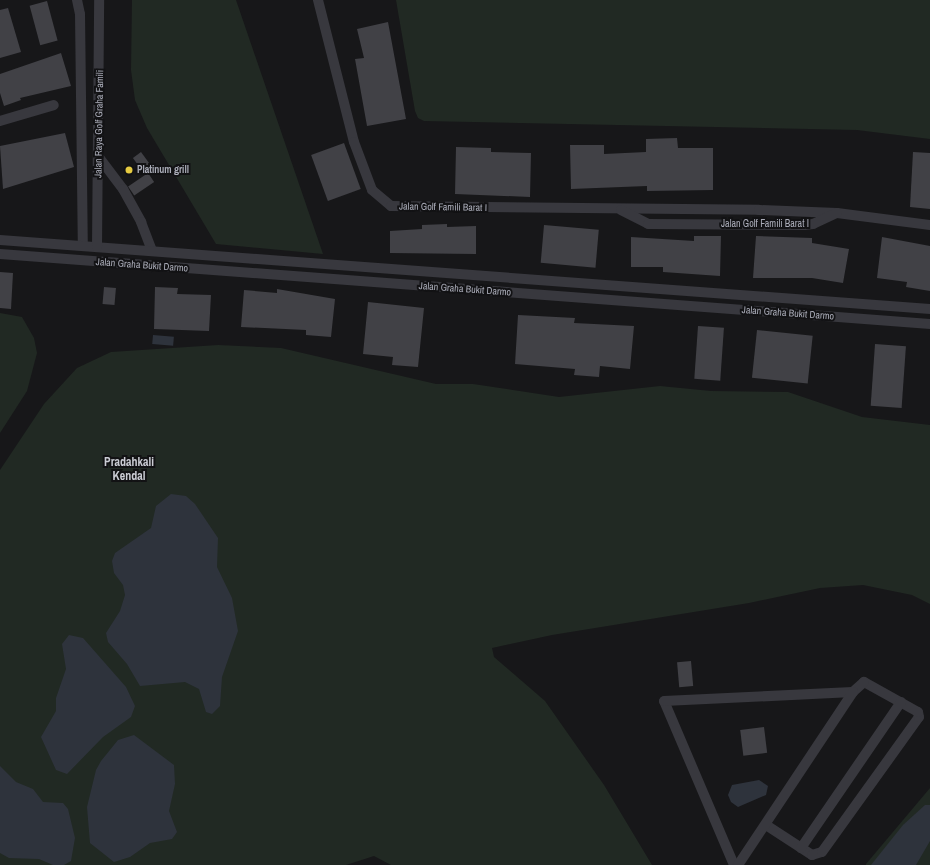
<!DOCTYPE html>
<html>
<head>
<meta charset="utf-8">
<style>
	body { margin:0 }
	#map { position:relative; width:930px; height:865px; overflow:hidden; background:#171719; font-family:"Archivo Narrow",sans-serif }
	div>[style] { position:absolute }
	.green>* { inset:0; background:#212923 }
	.water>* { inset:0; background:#2e333c; transform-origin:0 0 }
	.building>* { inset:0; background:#414146; transform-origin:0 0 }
	.minor>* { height:10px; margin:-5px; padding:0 5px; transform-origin:5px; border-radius:5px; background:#38383e }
	.dots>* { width:11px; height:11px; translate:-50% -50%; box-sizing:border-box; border:2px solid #121214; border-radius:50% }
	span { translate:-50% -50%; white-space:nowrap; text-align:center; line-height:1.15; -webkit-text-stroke:4px #121214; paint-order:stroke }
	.street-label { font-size:10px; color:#aaacb8 }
	.poi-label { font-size:10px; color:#aaacb8; font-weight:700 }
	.left { translate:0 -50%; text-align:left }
	.quarter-label { font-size:12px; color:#cbccd4; font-weight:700 }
</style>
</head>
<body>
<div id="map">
	<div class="green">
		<i style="clip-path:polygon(132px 0,236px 0,323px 254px,216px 244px,147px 128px,135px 100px,131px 70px)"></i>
		<i style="clip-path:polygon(396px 0,930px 0,930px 139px,857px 130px,424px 121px,418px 118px,415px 111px)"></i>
		<i style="clip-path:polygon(0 313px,22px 317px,34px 338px,37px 353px,27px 391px,0 433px)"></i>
		<i style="clip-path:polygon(218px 345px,281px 348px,436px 384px,473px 384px,559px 397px,660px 386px,711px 391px,788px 392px,862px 417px,930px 425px,930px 604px,912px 595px,863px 585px,820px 588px,749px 603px,552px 635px,492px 648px,494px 657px,545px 701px,604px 785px,652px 865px,391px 865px,374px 856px,346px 865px,0 865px,0 470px,44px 404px,77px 368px,111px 352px)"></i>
		<i style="clip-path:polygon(930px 788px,930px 865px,866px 865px,866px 864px)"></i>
	</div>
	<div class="water">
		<i style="left:153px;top:335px;width:21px;height:9px;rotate:5deg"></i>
		<i style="clip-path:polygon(171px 494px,186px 496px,195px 504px,218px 538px,217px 567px,232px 598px,238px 631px,222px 677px,220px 706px,212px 714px,206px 712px,199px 689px,185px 682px,140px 686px,127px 664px,108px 642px,106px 633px,120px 611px,125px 595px,123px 585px,114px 573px,112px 561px,115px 553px,151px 528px,156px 506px)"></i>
		<i style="clip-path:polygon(69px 635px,83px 638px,126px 687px,135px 706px,131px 717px,103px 737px,67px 774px,56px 770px,41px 737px,56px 711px,56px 698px,66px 669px,62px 644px)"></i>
		<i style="clip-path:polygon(134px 735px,174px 765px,175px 784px,169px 811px,177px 832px,172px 839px,150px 843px,130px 857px,114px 862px,90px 843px,87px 807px,96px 770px,101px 761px,118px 740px)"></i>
		<i style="clip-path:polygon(0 766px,16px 782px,33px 789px,43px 802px,63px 803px,68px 809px,75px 838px,71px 861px,64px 865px,53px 865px,39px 859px,9px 858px,0 853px)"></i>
		<i style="clip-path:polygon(759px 780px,768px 786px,766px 795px,738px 807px,731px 802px,728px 795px,732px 785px)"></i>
		<i style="clip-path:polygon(925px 805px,930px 805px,930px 841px,916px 865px,871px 865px,903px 825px)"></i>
	</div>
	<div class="building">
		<i style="left:47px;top:1px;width:41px;height:18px;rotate:75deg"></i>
		<i style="clip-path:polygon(8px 8px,21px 52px,0 58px,0 10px)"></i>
		<i style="clip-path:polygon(388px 22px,406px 119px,367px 126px,355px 59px,364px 58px,357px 29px)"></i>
		<i style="clip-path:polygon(61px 53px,71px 86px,20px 98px,21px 100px,4px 106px,0 93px,0 74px)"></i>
		<i style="clip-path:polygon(65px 133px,74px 167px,3px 189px,0 146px)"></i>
		<i style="clip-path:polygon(677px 138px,678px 148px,713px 148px,713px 190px,647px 191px,647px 186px,571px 189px,570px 145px,604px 145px,604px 154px,646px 152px,646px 139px)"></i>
		<i style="left:344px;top:143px;width:49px;height:35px;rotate:70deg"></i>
		<i style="clip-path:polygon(456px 147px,491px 148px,491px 152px,531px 153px,530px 197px,455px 194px)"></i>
		<i style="left:141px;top:152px;width:19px;height:10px;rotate:54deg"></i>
		<i style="clip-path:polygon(913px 152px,930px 153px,930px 209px,910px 207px)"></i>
		<i style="left:148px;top:173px;width:11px;height:24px;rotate:56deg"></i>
		<i style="clip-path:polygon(447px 224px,447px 227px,476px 226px,476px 254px,390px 253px,390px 231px,422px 229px,422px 225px)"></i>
		<i style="left:544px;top:225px;width:55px;height:38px;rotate:5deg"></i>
		<i style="clip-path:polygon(694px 236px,721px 236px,720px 276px,663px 272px,663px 267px,631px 267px,631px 237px,694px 241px)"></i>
		<i style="clip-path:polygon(756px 236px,812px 238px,812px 243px,849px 249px,843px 283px,812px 278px,753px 278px)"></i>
		<i style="clip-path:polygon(882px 237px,930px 246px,930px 291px,906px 287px,907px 282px,877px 278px)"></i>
		<i style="clip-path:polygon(0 272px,13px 273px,11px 309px,0 308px)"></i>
		<i style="left:104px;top:287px;width:12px;height:17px;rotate:5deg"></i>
		<i style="clip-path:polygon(155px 287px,178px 288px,177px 294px,211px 295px,209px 331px,154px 329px)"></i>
		<i style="clip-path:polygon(277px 289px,335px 299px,331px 337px,306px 335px,306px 330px,241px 327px,244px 290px,277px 293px)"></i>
		<i style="clip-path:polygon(368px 302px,424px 308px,418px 367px,392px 365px,393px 357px,363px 354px)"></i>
		<i style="clip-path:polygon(518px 315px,575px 318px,574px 323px,634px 326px,630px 369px,600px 366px,599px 377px,574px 375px,575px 369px,515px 364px)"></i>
		<i style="left:698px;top:326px;width:26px;height:53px;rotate:4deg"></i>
		<i style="left:757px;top:330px;width:56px;height:48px;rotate:6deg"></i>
		<i style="left:875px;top:344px;width:31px;height:62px;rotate:4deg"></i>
		<i style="left:691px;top:661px;width:25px;height:14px;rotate:85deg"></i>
		<i style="left:764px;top:727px;width:26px;height:24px;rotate:83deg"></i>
	</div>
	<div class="minor">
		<i style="left:77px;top:0;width:14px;rotate:78deg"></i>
		<i style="left:80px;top:14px;width:232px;rotate:89.3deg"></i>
		<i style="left:318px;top:0;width:146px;rotate:75.8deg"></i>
		<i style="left:354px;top:142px;width:51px;rotate:69.4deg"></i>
		<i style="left:372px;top:190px;width:25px;rotate:40deg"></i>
		<i style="left:391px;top:206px;width:368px;rotate:0.6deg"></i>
		<i style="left:759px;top:210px;width:78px;rotate:2.2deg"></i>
		<i style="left:837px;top:213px;width:94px;rotate:7.4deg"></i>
		<i style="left:0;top:121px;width:56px;rotate:-16.5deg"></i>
		<i style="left:98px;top:156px;width:41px;rotate:52.9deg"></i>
		<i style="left:123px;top:189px;width:38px;rotate:61deg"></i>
		<i style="left:141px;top:222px;width:31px;rotate:69deg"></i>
		<i style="left:621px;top:210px;width:30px;rotate:27deg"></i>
		<i style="left:648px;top:224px;width:156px;rotate:0.4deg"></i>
		<i style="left:804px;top:225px;width:9px;rotate:-6deg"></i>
		<i style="left:813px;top:224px;width:26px;rotate:-25deg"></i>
		<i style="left:0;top:240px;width:933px;rotate:4.24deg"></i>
		<i style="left:97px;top:247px;width:247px;rotate:-89.5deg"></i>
		<i style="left:0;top:254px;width:933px;rotate:4.3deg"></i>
		<i style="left:766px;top:825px;width:55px;rotate:33.1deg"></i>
		<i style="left:812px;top:855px;width:10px;rotate:-17deg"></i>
		<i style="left:822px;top:852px;width:166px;rotate:-54.3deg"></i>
		<i style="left:919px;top:717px;width:5px;rotate:-101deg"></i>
		<i style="left:918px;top:712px;width:62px;rotate:-150.9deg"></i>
		<i style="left:864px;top:682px;width:15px;rotate:138deg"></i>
		<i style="left:801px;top:848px;width:177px;rotate:-55.6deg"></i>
		<i style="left:734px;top:865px;width:178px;rotate:-113.1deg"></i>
		<i style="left:664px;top:701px;width:189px;rotate:-2.7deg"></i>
		<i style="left:853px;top:692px;width:208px;rotate:123.6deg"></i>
	</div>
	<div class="dots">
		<i style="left:129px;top:170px;background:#e6cb41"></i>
	</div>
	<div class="street-label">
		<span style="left:99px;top:124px;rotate:-89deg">Jalan Raya Golf Graha Famili</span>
		<span style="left:443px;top:207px;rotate:1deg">Jalan Golf Famili Barat I</span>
		<span style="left:765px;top:224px">Jalan Golf Famili Barat I</span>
		<span style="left:142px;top:265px;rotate:4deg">Jalan Graha Bukit Darmo</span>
		<span style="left:465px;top:289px;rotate:4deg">Jalan Graha Bukit Darmo</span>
		<span style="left:788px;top:313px;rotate:4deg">Jalan Graha Bukit Darmo</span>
	</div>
	<div class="poi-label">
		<span class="left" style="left:137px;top:170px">Platinum grill</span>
	</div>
	<div class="quarter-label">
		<span style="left:129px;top:470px">Pradahkali<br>Kendal</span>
	</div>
</div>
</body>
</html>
